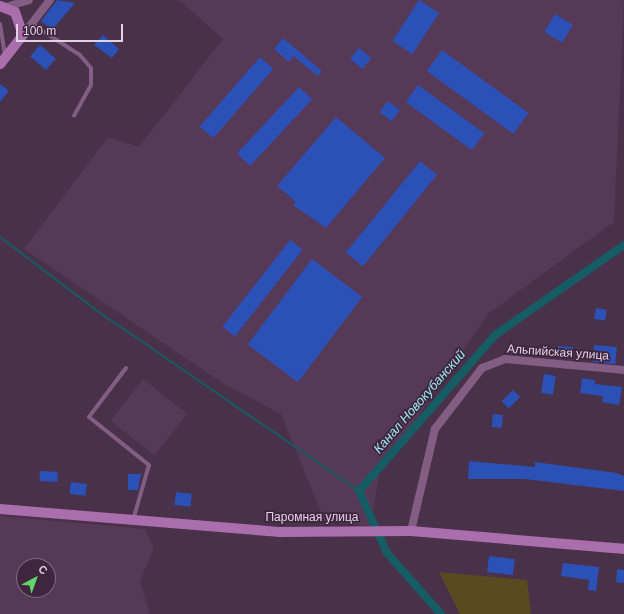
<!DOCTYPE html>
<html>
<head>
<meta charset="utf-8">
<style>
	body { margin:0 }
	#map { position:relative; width:624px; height:614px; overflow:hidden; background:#49314a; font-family:Helvetica,sans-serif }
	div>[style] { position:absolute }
	.built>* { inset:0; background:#563857; transform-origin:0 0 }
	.green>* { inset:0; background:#5b4920 }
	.stream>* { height:2px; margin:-1px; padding:0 1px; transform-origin:1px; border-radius:1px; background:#155c64 }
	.canal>* { height:8px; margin:-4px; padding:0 4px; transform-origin:4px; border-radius:4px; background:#155c64 }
	.building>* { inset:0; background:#2b50b6; transform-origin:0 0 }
	.lane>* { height:4px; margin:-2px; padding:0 2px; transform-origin:2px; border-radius:2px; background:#835d84 }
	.street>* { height:8px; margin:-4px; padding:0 4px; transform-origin:4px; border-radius:4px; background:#835d84 }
	.secondary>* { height:10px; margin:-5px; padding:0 5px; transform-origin:5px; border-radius:5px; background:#ab6ead }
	span { translate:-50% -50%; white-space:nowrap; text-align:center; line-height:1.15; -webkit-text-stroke:3.5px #3f263f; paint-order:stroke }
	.street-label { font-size:12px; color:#e2d3e3 }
	.water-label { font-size:13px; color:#9aeaf4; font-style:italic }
	.north { position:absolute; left:16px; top:558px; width:40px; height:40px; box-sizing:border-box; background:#3f263f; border:1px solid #806b81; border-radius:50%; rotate:41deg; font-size:11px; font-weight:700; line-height:16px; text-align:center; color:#e2d3e3 }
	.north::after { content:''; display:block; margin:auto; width:14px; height:18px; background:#5fd56b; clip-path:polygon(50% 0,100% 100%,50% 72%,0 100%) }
	.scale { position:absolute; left:16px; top:24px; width:107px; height:18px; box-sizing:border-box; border:2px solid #e2d3e3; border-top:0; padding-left:5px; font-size:12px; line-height:14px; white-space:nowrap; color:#e2d3e3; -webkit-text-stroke:3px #3f263f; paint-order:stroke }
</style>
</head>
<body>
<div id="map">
	<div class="built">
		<i style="clip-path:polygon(179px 0,624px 0,614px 222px,489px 313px,379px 473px,371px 526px,325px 522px,281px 414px,224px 384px,24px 249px,108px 137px,139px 147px,223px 39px)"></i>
		<i style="left:143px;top:379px;width:56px;height:53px;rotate:38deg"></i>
		<i style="clip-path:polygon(evenodd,0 516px,145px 529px,154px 549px,140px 581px,150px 614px,0 614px,0 516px,24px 566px,48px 566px,48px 590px,24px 590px,24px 566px)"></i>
	</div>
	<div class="green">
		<i style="clip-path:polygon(439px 572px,527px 580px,531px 614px,460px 614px)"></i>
	</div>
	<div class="stream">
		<i style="left:0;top:237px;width:121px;rotate:37.2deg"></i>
		<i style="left:96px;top:310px;width:319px;rotate:34.5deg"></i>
	</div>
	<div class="canal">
		<i style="left:441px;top:614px;width:81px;rotate:-131.5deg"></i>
		<i style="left:387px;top:553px;width:68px;rotate:-114.3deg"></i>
		<i style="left:359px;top:491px;width:207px;rotate:-48.9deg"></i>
		<i style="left:495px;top:335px;width:157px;rotate:-34.9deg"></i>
	</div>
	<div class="building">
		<i style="clip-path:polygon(57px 0,75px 3px,52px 30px,41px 21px)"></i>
		<i style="left:419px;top:0;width:24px;height:49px;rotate:33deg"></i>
		<i style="left:555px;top:14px;width:21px;height:21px;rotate:31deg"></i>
		<i style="clip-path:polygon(103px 35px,119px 49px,112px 58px,94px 45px)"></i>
		<i style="clip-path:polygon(283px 38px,322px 71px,318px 76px,293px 56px,289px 62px,274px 49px)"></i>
		<i style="left:40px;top:45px;width:21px;height:15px;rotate:41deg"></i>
		<i style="left:359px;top:48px;width:16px;height:14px;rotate:40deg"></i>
		<i style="left:442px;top:50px;width:107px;height:26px;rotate:36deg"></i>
		<i style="left:260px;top:57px;width:18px;height:92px;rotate:41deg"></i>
		<i style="clip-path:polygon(0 84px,9px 91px,0 102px)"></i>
		<i style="left:418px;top:85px;width:82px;height:21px;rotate:36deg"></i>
		<i style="left:299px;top:87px;width:18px;height:91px;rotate:43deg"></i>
		<i style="left:388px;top:101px;width:15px;height:14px;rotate:37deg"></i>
		<i style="clip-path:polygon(336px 117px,385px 158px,326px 228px,293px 205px,296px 202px,277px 186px)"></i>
		<i style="left:420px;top:161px;width:22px;height:118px;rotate:39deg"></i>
		<i style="left:290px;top:240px;width:16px;height:110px;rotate:38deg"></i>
		<i style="left:312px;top:259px;width:63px;height:107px;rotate:37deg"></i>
		<i style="left:596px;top:308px;width:11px;height:11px;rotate:10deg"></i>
		<i style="left:594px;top:345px;width:23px;height:17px;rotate:5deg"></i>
		<i style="left:558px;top:346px;width:15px;height:12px;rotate:4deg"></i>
		<i style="left:544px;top:374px;width:12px;height:19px;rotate:9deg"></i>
		<i style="clip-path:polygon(582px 378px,595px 380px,595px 384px,622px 387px,619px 405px,602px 402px,603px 396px,580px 393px)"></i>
		<i style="left:513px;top:390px;width:10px;height:16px;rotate:45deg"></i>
		<i style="left:493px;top:414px;width:10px;height:13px;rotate:6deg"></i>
		<i style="clip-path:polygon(469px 461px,535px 467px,535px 462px,617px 473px,624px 476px,624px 491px,525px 479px,468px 479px)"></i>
		<i style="left:40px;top:471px;width:18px;height:10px;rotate:3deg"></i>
		<i style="clip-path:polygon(128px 474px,141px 474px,138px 490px,128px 490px)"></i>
		<i style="left:71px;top:482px;width:16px;height:12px;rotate:7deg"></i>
		<i style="left:176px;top:492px;width:16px;height:13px;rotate:7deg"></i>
		<i style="left:489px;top:556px;width:26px;height:16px;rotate:7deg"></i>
		<i style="clip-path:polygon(563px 563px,599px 567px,596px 591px,588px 590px,589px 580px,561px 576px)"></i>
		<i style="clip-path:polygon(617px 569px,624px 570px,624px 583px,616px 582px)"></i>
	</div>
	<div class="lane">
		<i style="left:0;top:24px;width:31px;rotate:81deg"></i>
		<i style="left:32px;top:24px;width:57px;rotate:32.9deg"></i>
		<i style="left:80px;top:55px;width:17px;rotate:50deg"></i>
		<i style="left:91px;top:68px;width:17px;rotate:90deg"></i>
		<i style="left:91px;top:85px;width:35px;rotate:119deg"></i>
		<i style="left:126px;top:368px;width:61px;rotate:127.1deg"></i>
		<i style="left:89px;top:417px;width:77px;rotate:38.7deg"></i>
		<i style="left:149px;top:465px;width:57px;rotate:106.2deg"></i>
	</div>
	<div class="street">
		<i style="left:3px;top:8px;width:27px;rotate:-17deg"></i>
		<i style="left:23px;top:35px;width:44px;rotate:-52.4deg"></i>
		<i style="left:411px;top:531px;width:105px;rotate:-76.8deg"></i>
		<i style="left:435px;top:429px;width:77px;rotate:-52.4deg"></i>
		<i style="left:482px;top:368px;width:25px;rotate:-21deg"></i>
		<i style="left:505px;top:359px;width:120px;rotate:5.3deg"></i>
	</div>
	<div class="secondary">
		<i style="left:0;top:6px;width:16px;rotate:22deg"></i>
		<i style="left:15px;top:12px;width:24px;rotate:71deg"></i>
		<i style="left:23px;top:35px;width:37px;rotate:128deg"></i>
		<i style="left:0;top:509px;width:279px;rotate:4.7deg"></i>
		<i style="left:278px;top:532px;width:133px;rotate:-0.4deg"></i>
		<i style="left:411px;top:531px;width:214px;rotate:4.8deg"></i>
	</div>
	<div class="street-label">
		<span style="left:558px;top:353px;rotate:4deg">Альпийская улица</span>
		<span style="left:312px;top:518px">Паромная улица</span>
	</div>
	<div class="water-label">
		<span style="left:420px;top:402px;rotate:-49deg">Канал Новокубанский</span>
	</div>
	<div class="north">С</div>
	<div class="scale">100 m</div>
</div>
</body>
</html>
